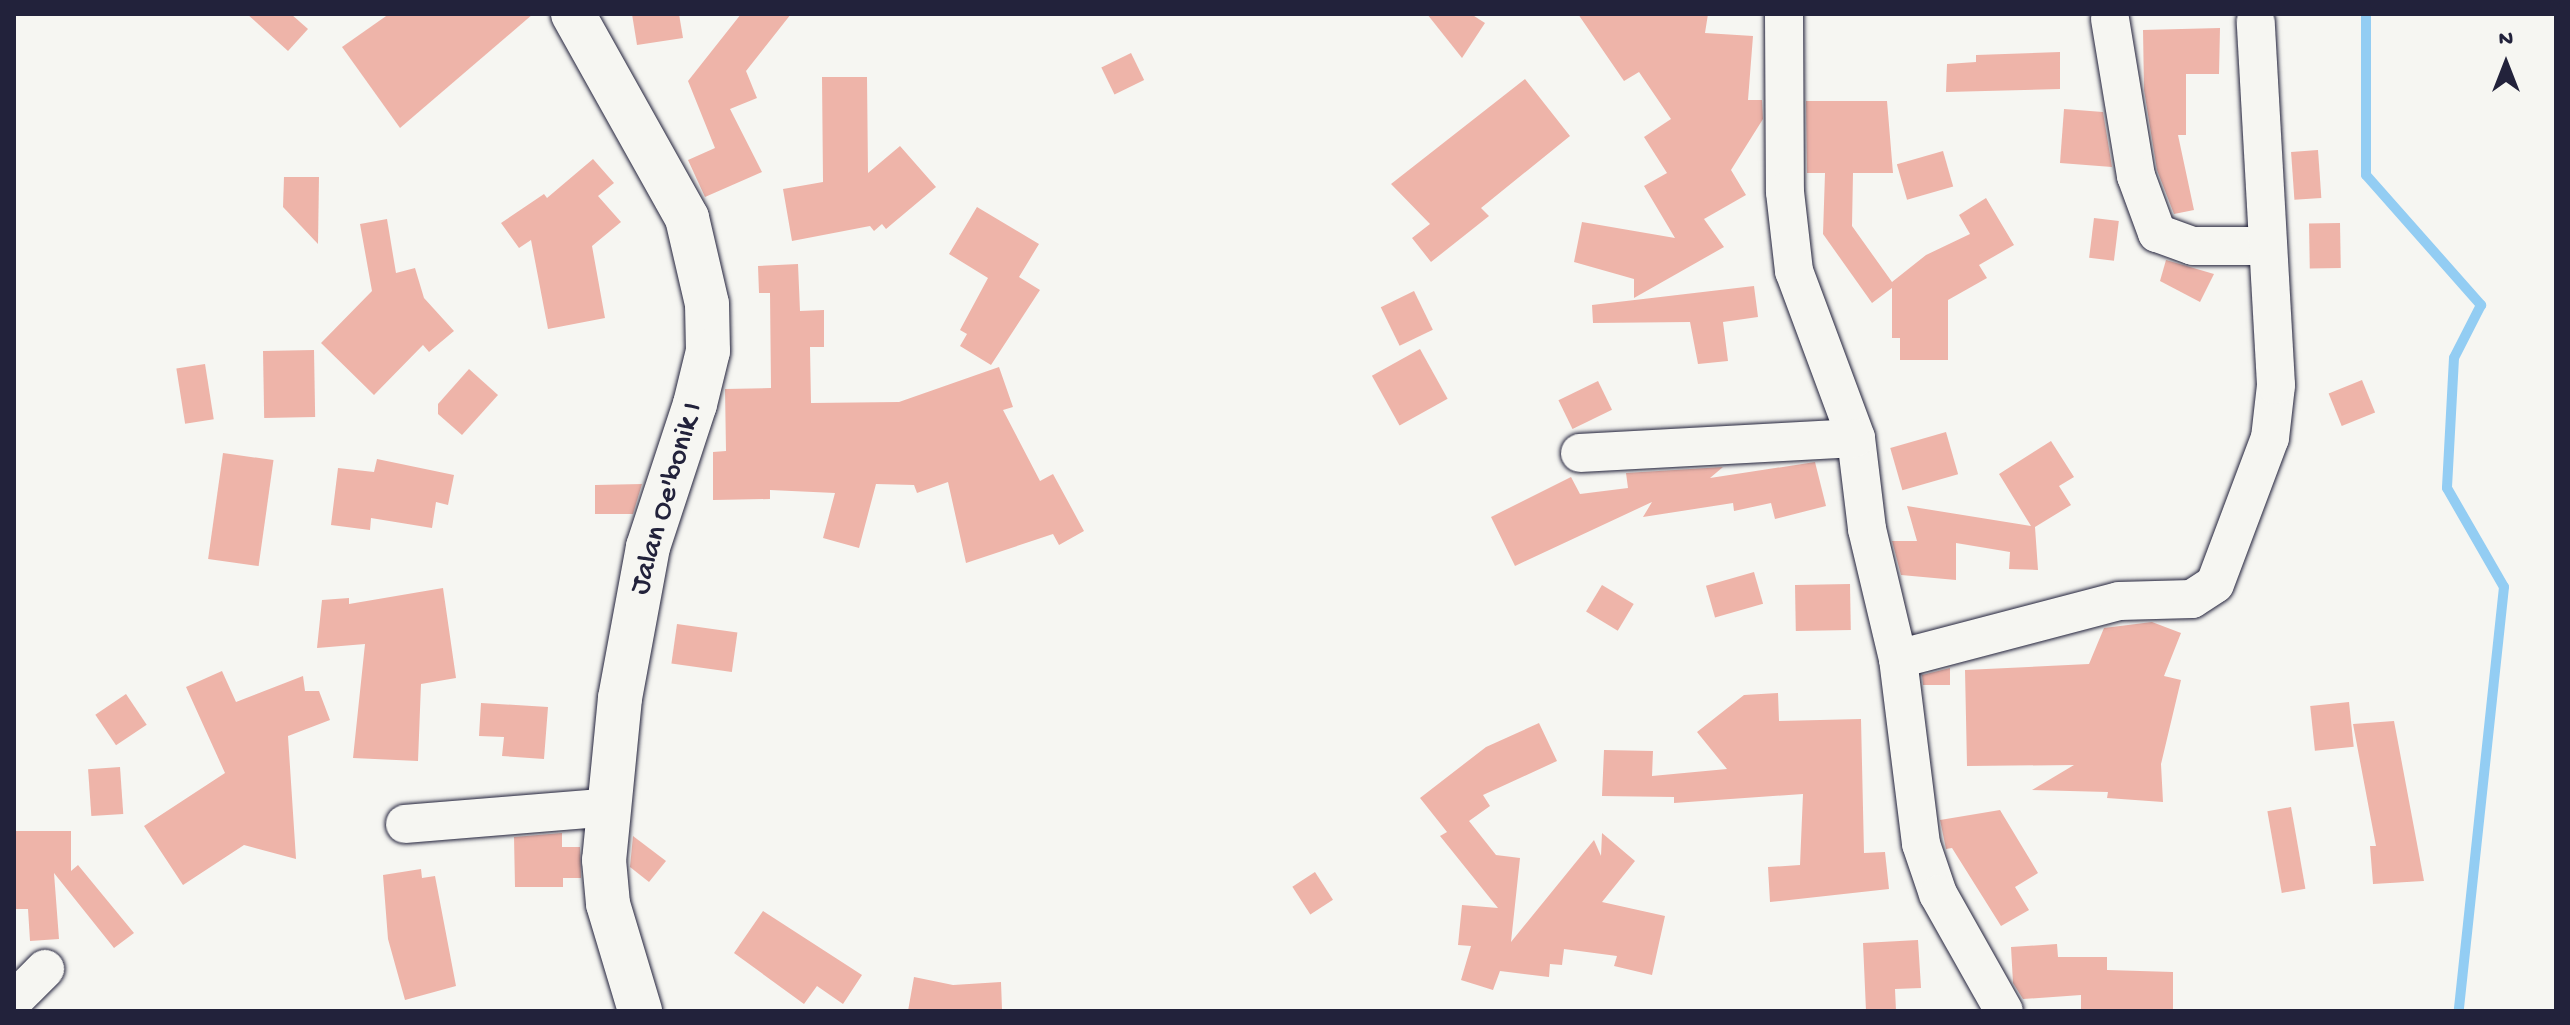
<!DOCTYPE html>
<html>
<head>
<meta charset="utf-8">
<style>
	body { margin:0 }
	#map { position:relative; width:2570px; height:1025px; overflow:hidden; background:#f6f6f2; font-family:"Gochi Hand",sans-serif }
	div>[style] { position:absolute }
	.stream>* { height:10px; margin:-5px; padding:0 5px; transform-origin:5px; border-radius:5px; background:#93cdf3 }
	.building>* { inset:0; background:#eeb4a9; transform-origin:0 0 }
	.roads { filter:drop-shadow(0 0 2px #22223b) drop-shadow(0 0 2px #22223b) }
	.street>* { height:38px; margin:-19px; padding:0 19px; transform-origin:19px; border-radius:19px; background:#f6f6f2 }
	.secondary>* { height:44px; margin:-22px; padding:0 22px; transform-origin:22px; border-radius:22px; background:#f6f6f2 }
	span { translate:-50% -50%; white-space:nowrap; text-align:center; line-height:1.15; -webkit-text-stroke:8px #f6f6f2; paint-order:stroke }
	.street-label { font-size:30px; color:#22223b }
	.frame { position:absolute; inset:0; border:16px solid #22223b; pointer-events:none }
	.north { position:absolute; left:2466px; top:24px; width:80px; height:80px; -webkit-text-stroke:6px #f6f6f2; paint-order:stroke; rotate:0deg; font-size:22px; font-weight:700; line-height:32px; text-align:center; color:#22223b }
	.north::after { content:''; display:block; margin:auto; width:28px; height:36px; background:#22223b; clip-path:polygon(50% 0,100% 100%,50% 72%,0 100%) }
</style>
</head>
<body>
<div id="map">
	<div class="stream">
		<i style="left:2366px;top:14px;width:161px;rotate:90deg"></i>
		<i style="left:2366px;top:175px;width:174px;rotate:48.5deg"></i>
		<i style="left:2481px;top:305px;width:59px;rotate:117deg"></i>
		<i style="left:2454px;top:358px;width:130px;rotate:93.1deg"></i>
		<i style="left:2447px;top:488px;width:114px;rotate:60.1deg"></i>
		<i style="left:2504px;top:587px;width:426px;rotate:96.1deg"></i>
	</div>
	<div class="building">
		<i style="clip-path:polygon(247px 14px,291px 14px,308px 29px,288px 51px)"></i>
		<i style="clip-path:polygon(389px 14px,533px 14px,400px 128px,342px 47px)"></i>
		<i style="clip-path:polygon(632px 14px,679px 14px,683px 38px,637px 45px)"></i>
		<i style="clip-path:polygon(741px 14px,791px 14px,746px 71px,757px 98px,730px 109px,762px 172px,705px 197px,688px 160px,715px 148px,688px 81px)"></i>
		<i style="clip-path:polygon(1427px 14px,1471px 14px,1485px 23px,1462px 58px)"></i>
		<i style="clip-path:polygon(1578px 14px,1708px 14px,1705px 33px,1753px 36px,1748px 100px,1762px 100px,1763px 119px,1731px 170px,1746px 195px,1704px 219px,1724px 247px,1634px 298px,1634px 279px,1574px 262px,1582px 222px,1675px 238px,1644px 186px,1667px 173px,1644px 137px,1671px 119px,1639px 72px,1624px 81px)"></i>
		<i style="clip-path:polygon(2220px 28px,2219px 74px,2186px 74px,2186px 135px,2178px 135px,2194px 210px,2174px 214px,2157px 170px,2144px 90px,2143px 30px)"></i>
		<i style="clip-path:polygon(2060px 52px,2060px 89px,1946px 92px,1947px 64px,1976px 62px,1976px 55px)"></i>
		<i style="left:1131px;top:53px;width:30px;height:33px;rotate:64deg"></i>
		<i style="clip-path:polygon(822px 77px,867px 77px,868px 173px,900px 146px,936px 187px,886px 229px,882px 224px,874px 231px,870px 226px,792px 241px,783px 189px,823px 182px)"></i>
		<i style="clip-path:polygon(1525px 79px,1570px 136px,1481px 208px,1489px 216px,1431px 262px,1412px 238px,1430px 224px,1391px 184px)"></i>
		<i style="clip-path:polygon(1806px 101px,1887px 101px,1893px 173px,1853px 173px,1852px 226px,1892px 282px,1926px 255px,1970px 234px,1959px 215px,1986px 198px,2014px 245px,1979px 265px,1987px 278px,1948px 300px,1948px 360px,1900px 360px,1900px 338px,1892px 338px,1892px 288px,1872px 303px,1823px 234px,1825px 173px,1807px 173px)"></i>
		<i style="clip-path:polygon(2064px 109px,2103px 112px,2112px 167px,2060px 163px)"></i>
		<i style="left:2318px;top:150px;width:48px;height:27px;rotate:86deg"></i>
		<i style="left:1943px;top:151px;width:37px;height:48px;rotate:74deg"></i>
		<i style="clip-path:polygon(593px 159px,614px 183px,598px 196px,621px 222px,592px 246px,605px 318px,548px 329px,531px 240px,519px 248px,501px 223px,544px 194px,547px 198px)"></i>
		<i style="clip-path:polygon(284px 177px,319px 177px,318px 244px,283px 207px)"></i>
		<i style="clip-path:polygon(977px 207px,1039px 244px,1019px 277px,1040px 290px,991px 365px,960px 346px,967px 334px,960px 330px,988px 278px,949px 254px)"></i>
		<i style="left:2094px;top:218px;width:25px;height:40px;rotate:7deg"></i>
		<i style="clip-path:polygon(387px 219px,396px 273px,415px 268px,424px 298px,454px 331px,429px 352px,423px 345px,374px 395px,321px 343px,372px 291px,360px 224px)"></i>
		<i style="left:2340px;top:223px;width:45px;height:31px;rotate:89deg"></i>
		<i style="clip-path:polygon(2166px 260px,2214px 274px,2200px 302px,2160px 281px)"></i>
		<i style="clip-path:polygon(798px 264px,800px 311px,824px 310px,824px 347px,810px 347px,811px 403px,899px 402px,999px 367px,1013px 407px,1003px 410px,1040px 481px,1053px 474px,1084px 531px,1059px 545px,1053px 534px,966px 563px,948px 482px,917px 493px,914px 485px,876px 484px,859px 548px,823px 538px,835px 493px,770px 490px,770px 499px,713px 500px,713px 452px,726px 451px,725px 389px,771px 388px,770px 293px,759px 293px,758px 266px)"></i>
		<i style="clip-path:polygon(1754px 286px,1758px 317px,1723px 322px,1728px 361px,1698px 364px,1690px 322px,1593px 323px,1592px 305px)"></i>
		<i style="left:1414px;top:291px;width:43px;height:37px;rotate:64deg"></i>
		<i style="left:1420px;top:349px;width:57px;height:55px;rotate:61deg"></i>
		<i style="left:314px;top:350px;width:67px;height:51px;rotate:89deg"></i>
		<i style="left:205px;top:364px;width:56px;height:29px;rotate:81deg"></i>
		<i style="clip-path:polygon(469px 369px,498px 395px,462px 435px,438px 414px,438px 404px)"></i>
		<i style="left:2362px;top:380px;width:35px;height:36px;rotate:68deg"></i>
		<i style="left:1598px;top:381px;width:32px;height:44px;rotate:64deg"></i>
		<i style="left:1946px;top:432px;width:44px;height:58px;rotate:74deg"></i>
		<i style="clip-path:polygon(2051px 441px,2074px 477px,2059px 486px,2071px 505px,2035px 527px,2038px 570px,2009px 569px,2010px 552px,1956px 543px,1956px 580px,1901px 575px,1892px 541px,1917px 541px,1907px 506px,2031px 526px,1999px 474px)"></i>
		<i style="left:223px;top:453px;width:51px;height:107px;rotate:8deg"></i>
		<i style="clip-path:polygon(377px 459px,454px 475px,448px 505px,436px 502px,432px 528px,371px 518px,370px 530px,331px 525px,338px 468px,374px 472px)"></i>
		<i style="clip-path:polygon(1815px 462px,1826px 506px,1775px 519px,1771px 503px,1734px 511px,1733px 503px,1643px 517px,1652px 502px,1515px 566px,1491px 517px,1571px 477px,1580px 494px,1628px 488px,1626px 473px,1723px 467px,1710px 478px)"></i>
		<i style="clip-path:polygon(642px 484px,633px 514px,595px 514px,595px 485px)"></i>
		<i style="left:1754px;top:572px;width:33px;height:50px;rotate:74deg"></i>
		<i style="left:1850px;top:584px;width:46px;height:55px;rotate:89deg"></i>
		<i style="left:1602px;top:585px;width:37px;height:31px;rotate:31deg"></i>
		<i style="clip-path:polygon(443px 588px,456px 678px,421px 684px,418px 761px,353px 758px,365px 644px,317px 648px,322px 600px,349px 598px,349px 604px)"></i>
		<i style="clip-path:polygon(2152px 622px,2181px 633px,2164px 676px,2181px 680px,2161px 764px,2163px 802px,2107px 798px,2108px 792px,2032px 790px,2074px 765px,1967px 766px,1965px 670px,2089px 664px,2104px 628px)"></i>
		<i style="left:677px;top:624px;width:61px;height:40px;rotate:8deg"></i>
		<i style="clip-path:polygon(1950px 668px,1950px 685px,1923px 685px,1922px 675px)"></i>
		<i style="clip-path:polygon(222px 671px,236px 702px,303px 676px,305px 691px,319px 691px,330px 720px,288px 736px,296px 859px,244px 845px,183px 885px,144px 826px,225px 773px,186px 687px)"></i>
		<i style="clip-path:polygon(1778px 693px,1779px 721px,1861px 719px,1864px 853px,1885px 852px,1889px 889px,1770px 902px,1768px 867px,1800px 865px,1803px 794px,1674px 803px,1674px 797px,1602px 796px,1604px 750px,1653px 751px,1652px 776px,1727px 769px,1697px 732px,1744px 695px)"></i>
		<i style="left:126px;top:694px;width:37px;height:37px;rotate:56deg"></i>
		<i style="left:2349px;top:702px;width:45px;height:39px;rotate:84deg"></i>
		<i style="clip-path:polygon(481px 703px,548px 707px,544px 759px,502px 756px,504px 737px,479px 736px)"></i>
		<i style="clip-path:polygon(2394px 721px,2424px 881px,2373px 884px,2370px 846px,2376px 846px,2353px 724px)"></i>
		<i style="clip-path:polygon(1539px 723px,1557px 761px,1483px 795px,1490px 806px,1469px 821px,1496px 855px,1520px 858px,1511px 942px,1594px 840px,1601px 856px,1602px 833px,1635px 861px,1602px 902px,1665px 916px,1652px 975px,1614px 966px,1617px 956px,1564px 949px,1562px 965px,1550px 964px,1549px 977px,1500px 971px,1493px 990px,1461px 980px,1471px 946px,1458px 945px,1462px 905px,1498px 908px,1440px 836px,1447px 832px,1420px 798px,1486px 747px)"></i>
		<i style="left:120px;top:767px;width:47px;height:32px;rotate:86deg"></i>
		<i style="left:2291px;top:807px;width:83px;height:24px;rotate:80deg"></i>
		<i style="clip-path:polygon(2000px 810px,2038px 873px,2015px 887px,2029px 910px,2001px 926px,1952px 848px,1946px 849px,1940px 820px)"></i>
		<i style="clip-path:polygon(14px 831px,71px 831px,71px 871px,78px 865px,134px 933px,114px 948px,54px 873px,59px 939px,30px 941px,28px 909px,14px 909px)"></i>
		<i style="clip-path:polygon(562px 833px,562px 847px,580px 847px,581px 878px,563px 878px,563px 887px,515px 887px,514px 837px)"></i>
		<i style="clip-path:polygon(633px 836px,666px 861px,649px 882px,630px 867px)"></i>
		<i style="clip-path:polygon(421px 869px,422px 878px,435px 876px,456px 986px,405px 1000px,388px 939px,383px 875px)"></i>
		<i style="left:1315px;top:872px;width:33px;height:27px;rotate:57deg"></i>
		<i style="clip-path:polygon(763px 911px,862px 975px,843px 1004px,817px 986px,804px 1004px,734px 953px)"></i>
		<i style="clip-path:polygon(1918px 940px,1921px 988px,1895px 989px,1896px 1011px,1866px 1011px,1863px 943px)"></i>
		<i style="clip-path:polygon(2057px 944px,2058px 957px,2107px 957px,2107px 970px,2173px 972px,2173px 1011px,2081px 1009px,2081px 995px,2023px 999px,2013px 983px,2011px 947px)"></i>
		<i style="clip-path:polygon(914px 977px,953px 985px,1001px 982px,1002px 1009px,908px 1011px)"></i>
	</div>
	<div class="roads">
		<div class="street">
			<i style="left:1784px;top:14px;width:178px;rotate:89.7deg"></i>
			<i style="left:1785px;top:192px;width:80px;rotate:83.5deg"></i>
			<i style="left:1794px;top:271px;width:178px;rotate:69.6deg"></i>
			<i style="left:1856px;top:438px;width:92px;rotate:83.1deg"></i>
			<i style="left:1867px;top:529px;width:134px;rotate:76.6deg"></i>
			<i style="left:1898px;top:659px;width:186px;rotate:82.9deg"></i>
			<i style="left:1921px;top:844px;width:53px;rotate:71.2deg"></i>
			<i style="left:1938px;top:894px;width:134px;rotate:60.6deg"></i>
			<i style="left:2110px;top:19px;width:159px;rotate:80.6deg"></i>
			<i style="left:2136px;top:176px;width:61px;rotate:69.8deg"></i>
			<i style="left:2157px;top:233px;width:38px;rotate:20deg"></i>
			<i style="left:2193px;top:246px;width:72px"></i>
			<i style="left:1580px;top:453px;width:276px;rotate:-3.1deg"></i>
			<i style="left:1898px;top:659px;width:228px;rotate:-14.7deg"></i>
			<i style="left:2119px;top:601px;width:73px;rotate:-1.6deg"></i>
			<i style="left:2192px;top:599px;width:27px;rotate:-33deg"></i>
			<i style="left:2215px;top:584px;width:156px;rotate:-69.4deg"></i>
			<i style="left:2270px;top:438px;width:53px;rotate:-83.5deg"></i>
			<i style="left:2276px;top:385px;width:364px;rotate:-93.2deg"></i>
			<i style="left:405px;top:824px;width:206px;rotate:-4.7deg"></i>
			<i style="left:14px;top:1000px;width:44px;rotate:-45deg"></i>
		</div>
		<div class="secondary">
			<i style="left:573px;top:14px;width:234px;rotate:60.8deg"></i>
			<i style="left:687px;top:218px;width:88px;rotate:76.9deg"></i>
			<i style="left:707px;top:304px;width:47px;rotate:88.8deg"></i>
			<i style="left:708px;top:351px;width:55px;rotate:103.8deg"></i>
			<i style="left:695px;top:404px;width:151px;rotate:108.2deg"></i>
			<i style="left:648px;top:547px;width:154px;rotate:100.5deg"></i>
			<i style="left:620px;top:698px;width:163px;rotate:95.6deg"></i>
			<i style="left:604px;top:860px;width:44px;rotate:84.8deg"></i>
			<i style="left:608px;top:904px;width:112px;rotate:73.3deg"></i>
		</div>
	</div>
	<div class="street-label">
		<span style="left:668px;top:499px;rotate:-74deg">Jalan Oe'bonik I</span>
	</div>
	<div class="frame"></div>
	<div class="north">N</div>
</div>
</body>
</html>
